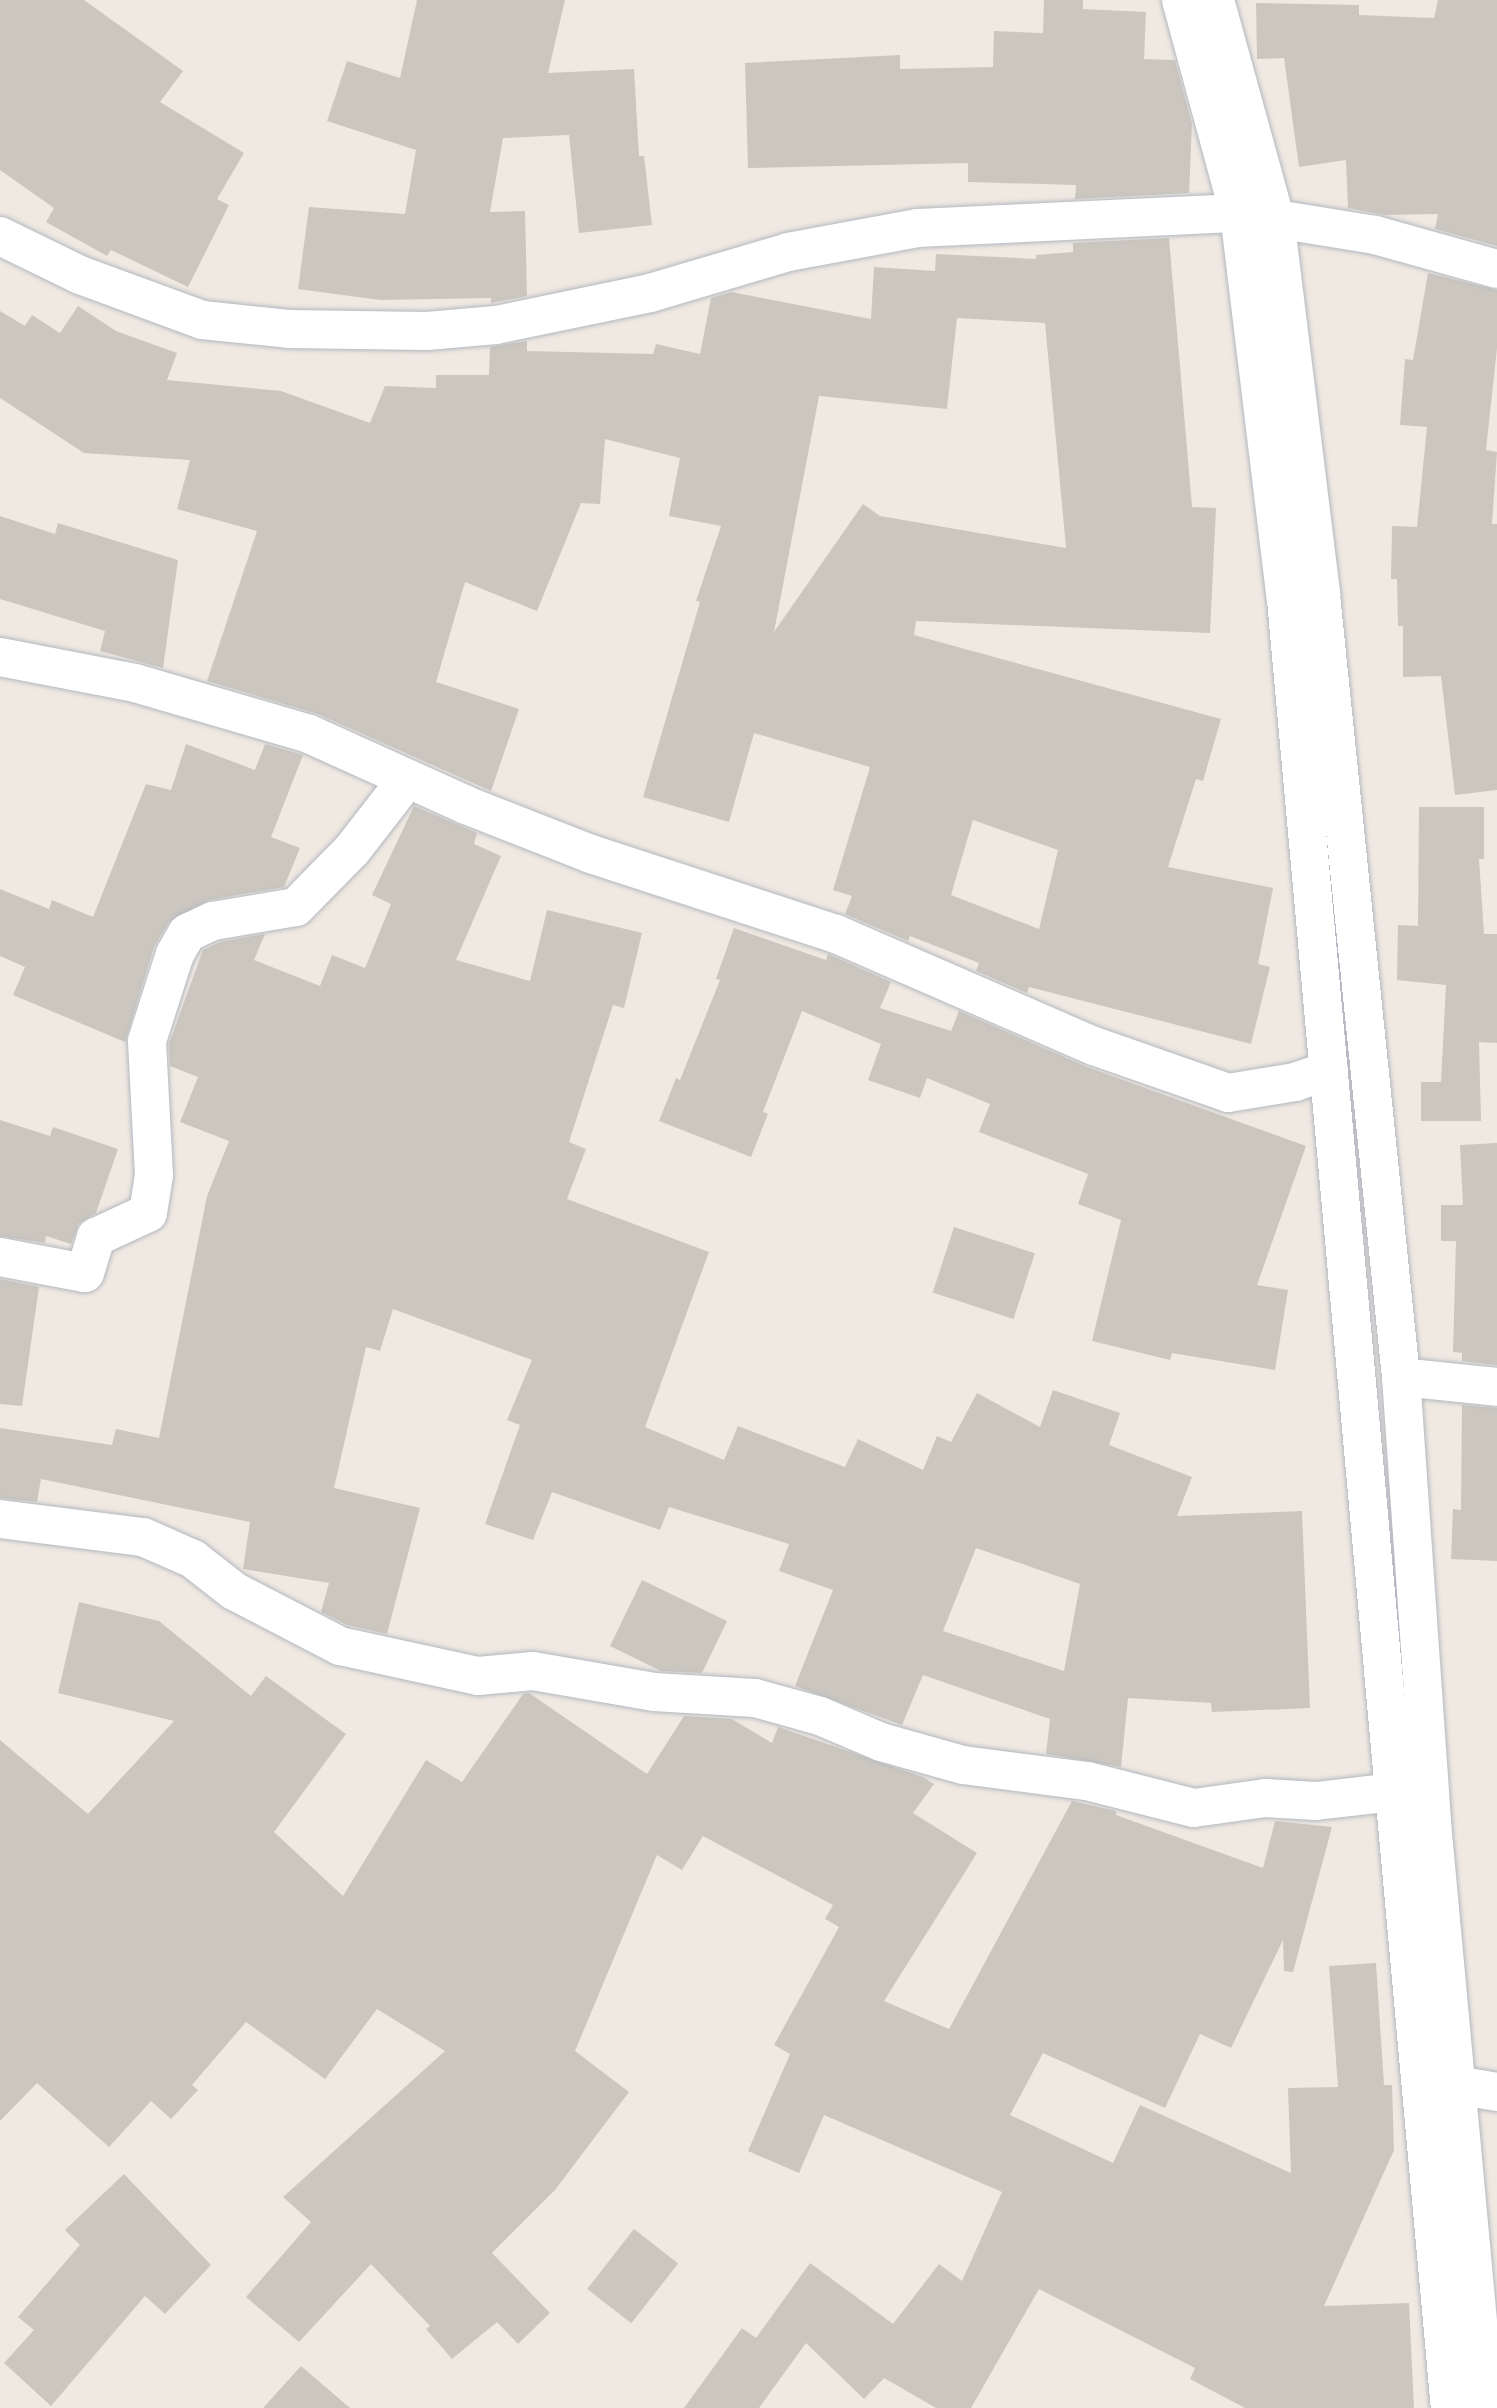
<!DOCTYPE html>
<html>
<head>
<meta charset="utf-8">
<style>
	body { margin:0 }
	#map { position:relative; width:1497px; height:2408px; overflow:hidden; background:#efe9e1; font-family:"Exo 2",sans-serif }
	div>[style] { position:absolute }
	.building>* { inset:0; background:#cbc7bf; transform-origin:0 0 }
	.roads { filter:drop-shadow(0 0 2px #b4b7c1) drop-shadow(0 0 2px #b4b7c1) }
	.minor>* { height:38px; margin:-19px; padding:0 19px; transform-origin:19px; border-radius:19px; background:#fff }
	span { translate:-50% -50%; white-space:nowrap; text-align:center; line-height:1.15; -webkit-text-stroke:5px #fff; paint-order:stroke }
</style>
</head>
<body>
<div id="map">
	<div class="building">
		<i style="clip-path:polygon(0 0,84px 0,183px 71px,160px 102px,244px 153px,217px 199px,229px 205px,188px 287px,111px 250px,107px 256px,46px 222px,54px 208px,0 170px)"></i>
		<i style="clip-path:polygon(417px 0,565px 0,548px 73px,634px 69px,639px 156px,644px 156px,652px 225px,579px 233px,569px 135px,503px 138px,490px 212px,525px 211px,527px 296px,491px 303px,491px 298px,380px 300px,298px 289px,309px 207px,405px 214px,416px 150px,327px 121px,347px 61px,400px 78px)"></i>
		<i style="clip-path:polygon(1044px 0,1083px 0,1083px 9px,1146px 12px,1144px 59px,1175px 60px,1192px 124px,1189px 193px,1075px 199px,1076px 185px,968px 182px,968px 163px,748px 168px,745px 63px,900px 55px,900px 69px,993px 67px,994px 31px,1043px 33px)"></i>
		<i style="clip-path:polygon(1438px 0,1497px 0,1497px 246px,1435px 229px,1438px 214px,1385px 215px,1348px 208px,1346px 160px,1299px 167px,1284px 58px,1257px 59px,1256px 3px,1359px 5px,1359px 15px,1434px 18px)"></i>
		<i style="clip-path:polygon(evenodd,1169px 238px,1192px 507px,1216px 508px,1210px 633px,916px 621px,914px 635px,1221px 719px,1203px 781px,1196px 779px,1168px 867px,1273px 888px,1258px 964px,1270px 967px,1251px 1044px,1029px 987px,1027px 993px,976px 971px,979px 963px,910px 936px,908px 941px,845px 914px,852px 896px,833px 890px,870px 767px,754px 733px,729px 822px,643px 797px,700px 602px,696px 601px,721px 526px,669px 516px,680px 458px,605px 439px,600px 504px,581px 503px,537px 611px,465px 582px,436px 682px,519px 709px,491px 791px,318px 714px,207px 681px,257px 531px,177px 509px,190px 460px,84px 453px,0 398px,0 311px,25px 326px,32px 315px,60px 333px,78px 306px,116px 331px,177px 353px,167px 380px,281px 391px,370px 423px,385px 386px,436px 388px,436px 375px,489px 375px,490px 347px,527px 341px,527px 351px,653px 354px,656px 344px,700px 354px,711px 298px,731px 292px,871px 319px,874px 267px,935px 271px,936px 254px,1036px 259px,1036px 255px,1073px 252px,1073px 243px,1169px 238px,957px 318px,1045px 323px,1066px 548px,880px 516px,863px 504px,774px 632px,819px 396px,947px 409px,957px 318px,1169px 238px,973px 820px,1058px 850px,1039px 929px,951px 895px,973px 820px)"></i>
		<i style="clip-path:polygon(1428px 273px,1497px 290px,1497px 348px,1486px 450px,1497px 452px,1492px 524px,1497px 524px,1497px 790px,1455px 795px,1441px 676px,1403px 677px,1403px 626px,1398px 626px,1397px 579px,1391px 579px,1392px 526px,1417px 527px,1427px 427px,1400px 425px,1405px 359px,1413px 360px)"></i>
		<i style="clip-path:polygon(0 516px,55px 534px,58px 523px,178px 560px,163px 668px,100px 651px,105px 631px,0 599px)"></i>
		<i style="clip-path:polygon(186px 744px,255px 770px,265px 744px,303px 755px,271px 837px,300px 848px,284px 887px,209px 900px,169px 922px,154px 947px,125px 1042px,13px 995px,25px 967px,0 956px,0 889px,49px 909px,52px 900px,93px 917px,146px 784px,171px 790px)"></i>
		<i style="clip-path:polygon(evenodd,414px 806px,477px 833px,474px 844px,501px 856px,456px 960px,530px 981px,547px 910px,642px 933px,624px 1008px,613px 1005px,569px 1142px,586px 1149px,567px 1199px,709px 1252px,645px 1427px,724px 1460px,738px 1426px,845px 1467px,858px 1439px,923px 1470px,937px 1436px,951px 1442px,977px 1393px,1040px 1427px,1053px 1390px,1120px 1413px,1109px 1445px,1192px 1477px,1177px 1516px,1302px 1511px,1310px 1708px,1212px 1712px,1211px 1703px,1128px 1698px,1121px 1767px,1046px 1754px,1050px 1719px,923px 1675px,902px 1725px,795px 1686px,833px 1590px,779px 1571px,789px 1544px,669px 1507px,660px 1530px,552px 1492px,533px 1540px,485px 1524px,520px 1425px,507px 1420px,532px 1360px,393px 1309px,380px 1351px,366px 1347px,334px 1488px,420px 1508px,387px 1634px,347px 1625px,321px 1612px,329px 1583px,243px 1569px,250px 1522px,41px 1479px,37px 1502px,0 1498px,0 1428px,112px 1445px,116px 1429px,159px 1438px,207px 1196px,229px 1141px,180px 1122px,198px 1077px,170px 1066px,169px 1044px,203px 950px,220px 942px,265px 934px,254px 960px,320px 986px,332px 955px,365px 968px,391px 904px,372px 895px,414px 806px,976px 1548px,1080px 1584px,1064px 1671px,943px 1631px,976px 1548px)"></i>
		<i style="clip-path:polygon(1419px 807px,1484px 807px,1484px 859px,1479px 859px,1484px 934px,1497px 934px,1497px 1043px,1479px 1042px,1481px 1121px,1421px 1121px,1421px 1082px,1441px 1082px,1446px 985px,1397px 980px,1398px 925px,1418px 926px)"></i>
		<i style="clip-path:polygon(734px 928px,826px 960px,828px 954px,891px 982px,880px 1008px,951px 1031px,959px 1011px,1087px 1067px,1306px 1146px,1257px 1285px,1288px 1290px,1275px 1370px,1172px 1353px,1170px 1360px,1092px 1341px,1121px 1220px,1078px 1204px,1088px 1174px,979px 1132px,990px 1104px,927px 1078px,920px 1098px,868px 1080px,881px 1044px,802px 1011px,763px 1112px,768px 1114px,751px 1157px,659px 1121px,676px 1078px,680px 1080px,720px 980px,716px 979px)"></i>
		<i style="clip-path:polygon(0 1120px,50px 1136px,53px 1127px,118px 1149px,96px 1213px,79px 1223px,71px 1244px,46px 1236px,45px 1243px,0 1236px)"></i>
		<i style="clip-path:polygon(1497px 1143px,1497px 1365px,1462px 1361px,1462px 1353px,1453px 1352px,1456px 1241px,1441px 1241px,1441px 1205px,1463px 1205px,1460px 1145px)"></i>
		<i style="left:954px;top:1227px;width:85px;height:69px;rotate:18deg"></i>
		<i style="clip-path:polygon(0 1279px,39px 1287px,22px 1406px,0 1404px)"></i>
		<i style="clip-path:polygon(1462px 1405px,1497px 1408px,1497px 1561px,1451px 1559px,1453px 1509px,1461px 1510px)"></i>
		<i style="clip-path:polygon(642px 1580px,727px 1621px,702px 1673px,661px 1671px,610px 1646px)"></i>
		<i style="clip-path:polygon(79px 1602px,159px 1621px,251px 1696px,266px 1676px,346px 1734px,274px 1832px,343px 1896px,426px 1760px,462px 1782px,523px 1694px,529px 1693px,647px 1774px,684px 1716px,732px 1719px,772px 1743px,778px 1727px,923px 1777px,934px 1784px,913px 1813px,977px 1853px,884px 2001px,949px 2029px,1072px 1801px,1116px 1811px,1116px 1815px,1263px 1868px,1275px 1821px,1332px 1827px,1293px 1972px,1284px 1971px,1283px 1940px,1231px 2048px,1200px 2034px,1165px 2108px,1043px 2053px,1010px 2115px,1113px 2163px,1140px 2105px,1291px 2173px,1288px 2088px,1338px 2087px,1329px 1966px,1376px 1963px,1384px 2085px,1392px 2085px,1394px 2150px,1324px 2306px,1409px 2303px,1414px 2408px,1245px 2408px,1190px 2379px,1195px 2368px,1039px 2289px,971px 2408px,936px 2408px,884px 2378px,864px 2399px,806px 2343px,759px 2408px,684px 2408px,742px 2328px,756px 2338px,810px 2263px,893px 2324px,939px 2264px,962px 2281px,1002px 2192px,824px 2115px,799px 2173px,748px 2151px,790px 2054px,774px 2045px,839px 1927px,825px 1919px,833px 1905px,703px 1836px,682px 1870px,657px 1855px,575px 2051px,629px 2092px,555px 2190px,492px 2253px,550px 2313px,518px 2344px,497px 2322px,452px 2359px,426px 2329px,430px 2326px,371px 2264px,299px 2342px,246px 2297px,311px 2222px,283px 2197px,445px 2051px,377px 2009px,325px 2079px,246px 2022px,192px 2085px,198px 2090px,171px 2119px,151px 2101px,109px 2147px,37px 2083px,0 2121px,0 1740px,88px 1814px,174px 1721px,58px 1693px)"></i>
		<i style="clip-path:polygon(124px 2174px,211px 2265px,165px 2314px,145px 2296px,51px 2406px,4px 2363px,34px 2330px,18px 2317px,80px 2245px,65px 2230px)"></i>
		<i style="left:634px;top:2229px;width:56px;height:76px;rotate:38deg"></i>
		<i style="clip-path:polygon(301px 2366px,350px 2408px,263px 2408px)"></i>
	</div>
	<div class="roads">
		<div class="minor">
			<i style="left:1181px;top:0;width:221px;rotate:74.8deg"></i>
			<i style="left:1239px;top:213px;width:390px;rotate:83.1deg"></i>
			<i style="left:1286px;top:600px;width:1815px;rotate:84.82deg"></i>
			<i style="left:1215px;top:0;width:226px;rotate:74.6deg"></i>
			<i style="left:1275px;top:218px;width:380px;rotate:83deg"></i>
			<i style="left:1321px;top:595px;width:786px;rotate:84.16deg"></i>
			<i style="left:1401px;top:1377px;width:468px;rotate:86deg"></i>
			<i style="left:1434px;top:1844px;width:566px;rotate:84.73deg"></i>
			<i style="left:0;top:236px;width:89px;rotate:26deg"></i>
			<i style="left:80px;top:275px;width:130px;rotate:20.2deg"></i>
			<i style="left:202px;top:320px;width:87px;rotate:5.9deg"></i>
			<i style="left:289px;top:329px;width:138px;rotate:0.8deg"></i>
			<i style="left:427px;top:331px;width:69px;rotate:-5deg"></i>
			<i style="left:496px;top:325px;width:157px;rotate:-11.7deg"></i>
			<i style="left:650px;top:293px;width:144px;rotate:-16.5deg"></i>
			<i style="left:788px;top:252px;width:132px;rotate:-10.5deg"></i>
			<i style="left:918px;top:228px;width:321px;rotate:-2.7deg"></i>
			<i style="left:1239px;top:213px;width:138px;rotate:9.2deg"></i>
			<i style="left:1375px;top:235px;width:127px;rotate:15.6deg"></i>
			<i style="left:0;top:657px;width:137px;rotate:10.9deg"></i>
			<i style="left:135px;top:683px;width:181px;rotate:16.3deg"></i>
			<i style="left:309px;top:734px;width:172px;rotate:24.3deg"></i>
			<i style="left:466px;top:805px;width:134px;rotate:21.4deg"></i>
			<i style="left:591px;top:854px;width:258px;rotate:18.1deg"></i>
			<i style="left:836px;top:934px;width:281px;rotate:23.5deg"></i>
			<i style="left:1094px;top:1046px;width:142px;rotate:19.3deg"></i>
			<i style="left:1228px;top:1093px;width:68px;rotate:-9.3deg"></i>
			<i style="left:1295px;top:1082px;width:36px;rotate:-19deg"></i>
			<i style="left:0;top:1257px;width:86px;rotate:10.7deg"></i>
			<i style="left:85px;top:1273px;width:38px;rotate:-73deg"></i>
			<i style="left:96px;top:1237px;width:57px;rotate:-24.8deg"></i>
			<i style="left:148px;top:1213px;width:38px;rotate:-81deg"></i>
			<i style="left:154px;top:1175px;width:134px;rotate:-93deg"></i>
			<i style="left:147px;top:1041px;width:91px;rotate:-72.2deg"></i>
			<i style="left:175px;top:954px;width:24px;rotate:-60deg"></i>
			<i style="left:187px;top:933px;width:29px;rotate:-25deg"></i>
			<i style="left:213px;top:921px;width:84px;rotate:-9.6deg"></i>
			<i style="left:296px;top:907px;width:80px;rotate:-45.5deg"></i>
			<i style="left:352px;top:850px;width:90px;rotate:-52.2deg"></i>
			<i style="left:1401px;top:1377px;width:97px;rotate:5.9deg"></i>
			<i style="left:0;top:1519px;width:144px;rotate:7.2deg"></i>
			<i style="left:143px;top:1537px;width:55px;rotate:23.7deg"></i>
			<i style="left:193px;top:1559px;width:52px;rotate:38deg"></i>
			<i style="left:234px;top:1591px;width:119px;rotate:27.4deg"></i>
			<i style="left:340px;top:1646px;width:141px;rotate:12.3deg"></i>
			<i style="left:478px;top:1676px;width:55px;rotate:-5.2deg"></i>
			<i style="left:533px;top:1671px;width:123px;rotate:9.8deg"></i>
			<i style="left:654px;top:1692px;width:101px;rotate:3.4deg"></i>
			<i style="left:755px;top:1698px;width:67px;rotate:15.5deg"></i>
			<i style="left:820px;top:1716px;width:66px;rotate:23.1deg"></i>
			<i style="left:881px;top:1742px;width:85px;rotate:15.7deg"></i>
			<i style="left:963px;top:1765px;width:125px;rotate:7.4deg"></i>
			<i style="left:1087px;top:1781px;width:110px;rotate:14.2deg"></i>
			<i style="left:1194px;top:1808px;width:72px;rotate:-8deg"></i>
			<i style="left:1265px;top:1798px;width:51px;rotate:3.4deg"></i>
			<i style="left:1316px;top:1801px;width:79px;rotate:-6.6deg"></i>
			<i style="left:1456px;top:2085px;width:42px;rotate:9.7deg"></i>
		</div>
	</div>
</div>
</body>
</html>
